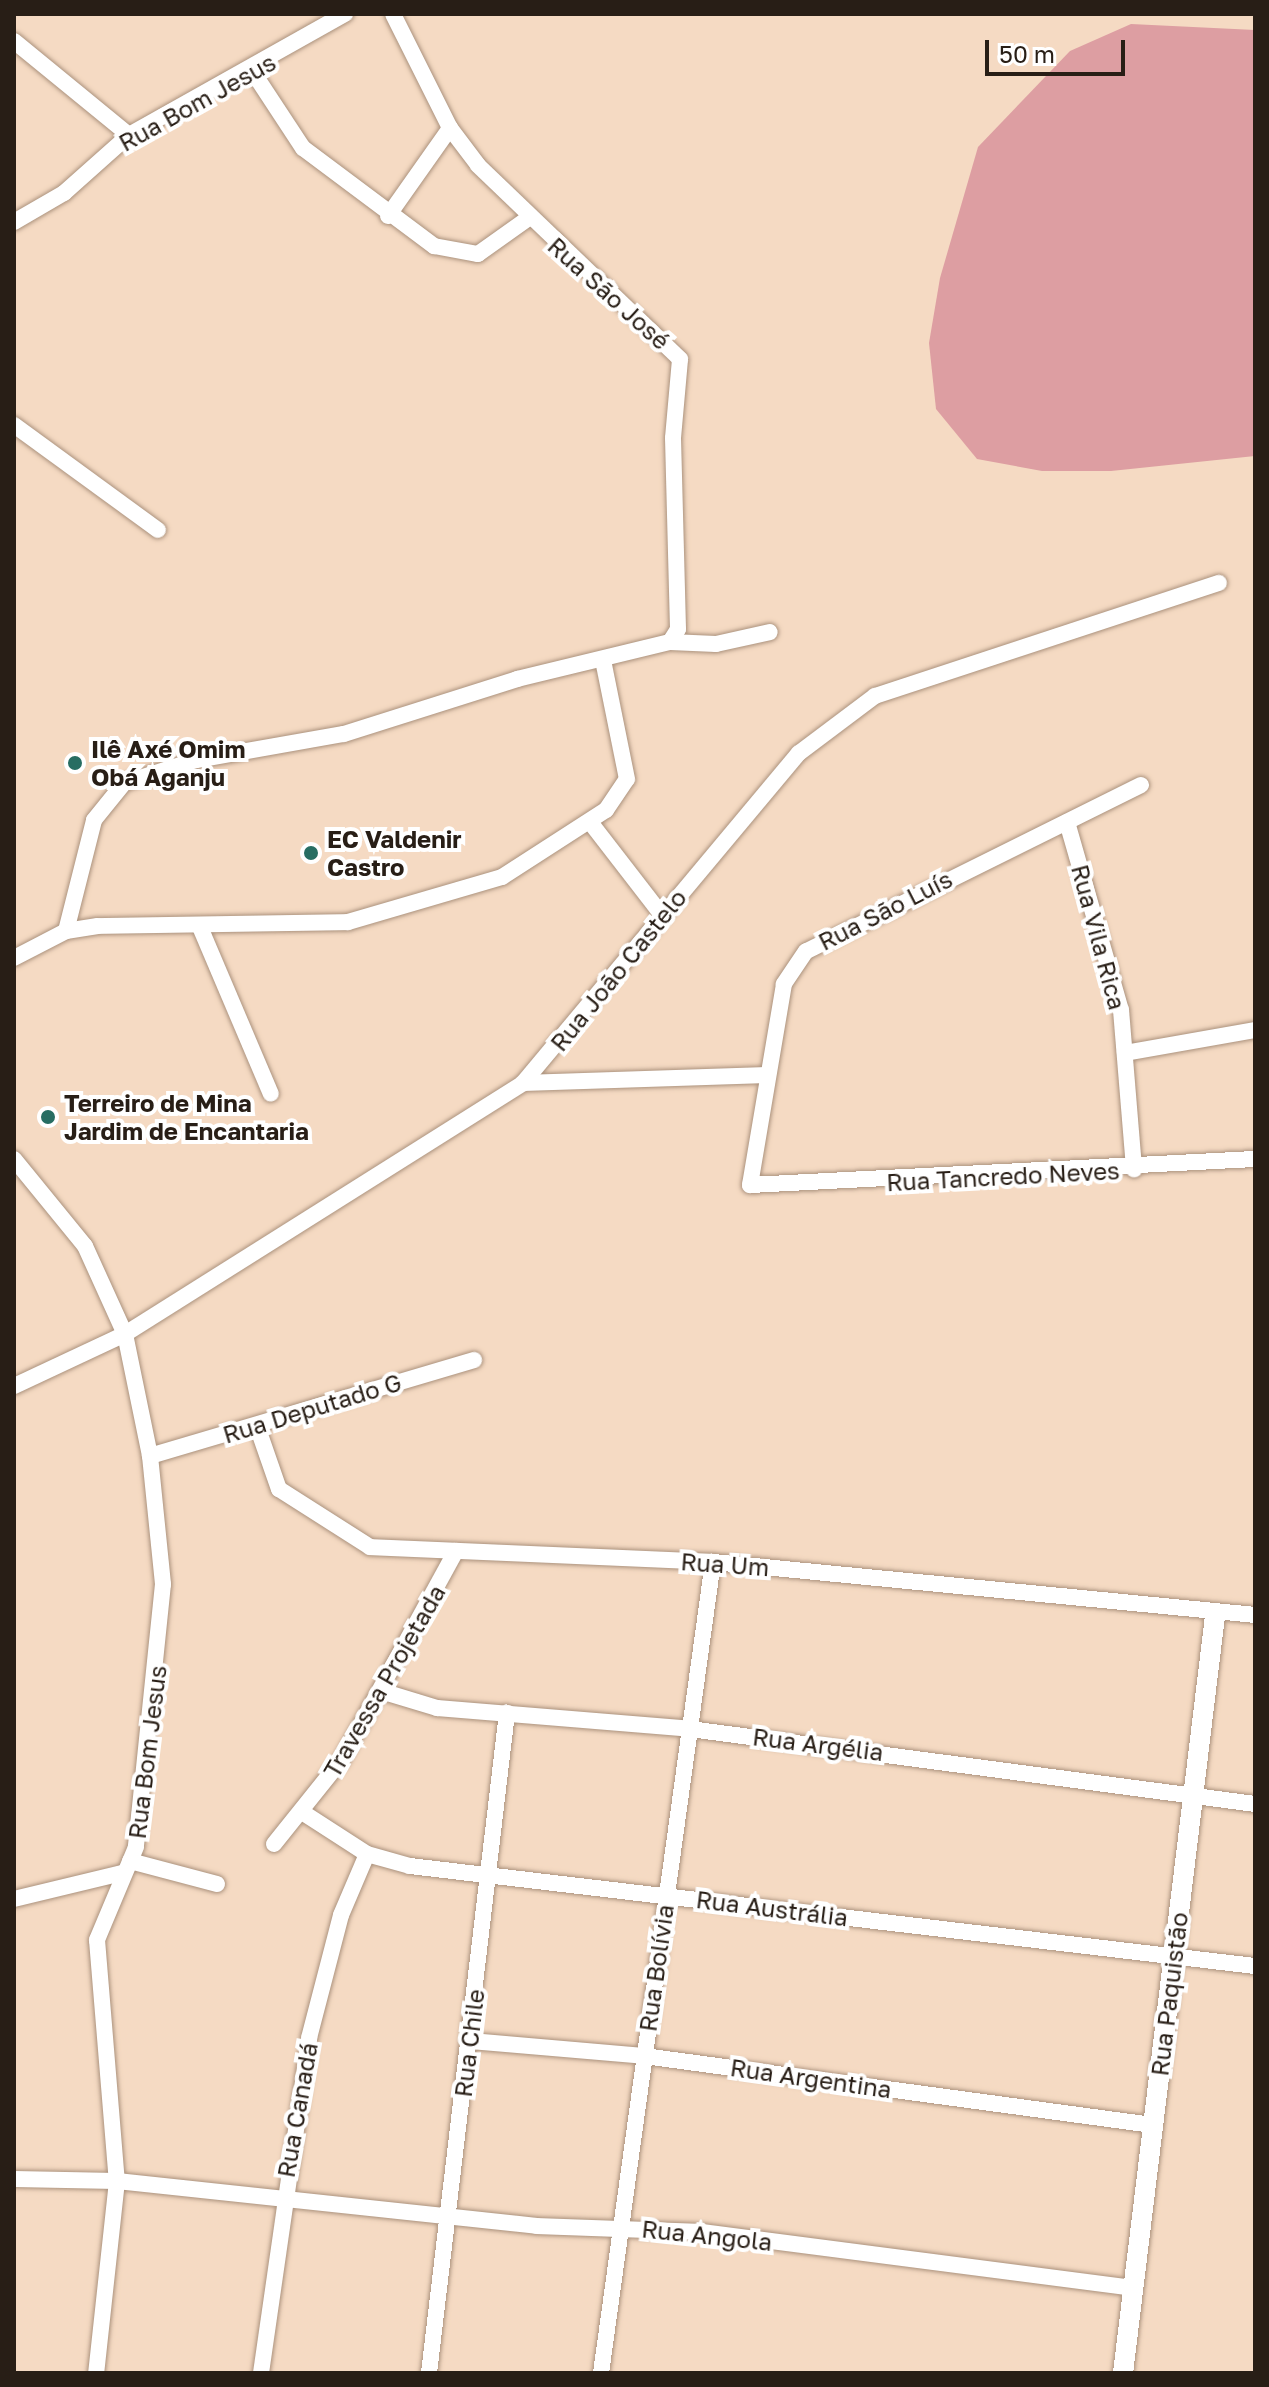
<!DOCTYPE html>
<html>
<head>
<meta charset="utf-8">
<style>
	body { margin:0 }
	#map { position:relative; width:1269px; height:2387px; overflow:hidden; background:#f5dac3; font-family:"Golos Text",sans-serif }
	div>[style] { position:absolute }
	.green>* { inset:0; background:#dd9ea2 }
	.roads { filter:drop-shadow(0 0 2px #ab927d) drop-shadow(0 0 2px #ab927d) }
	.minor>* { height:16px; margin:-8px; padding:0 8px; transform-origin:8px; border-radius:8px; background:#fff }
	.tertiary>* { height:20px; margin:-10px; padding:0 10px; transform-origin:10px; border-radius:10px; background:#fff }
	.dots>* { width:22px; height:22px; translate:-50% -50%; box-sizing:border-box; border:4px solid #fff; border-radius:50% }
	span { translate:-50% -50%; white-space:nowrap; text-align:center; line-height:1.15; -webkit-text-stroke:8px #fff; paint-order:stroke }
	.street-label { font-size:24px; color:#281e16 }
	.poi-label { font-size:24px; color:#281e16; font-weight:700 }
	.left { translate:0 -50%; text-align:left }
	.frame { position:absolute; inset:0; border:16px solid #281e16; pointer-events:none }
	.scale { position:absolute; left:985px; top:40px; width:140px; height:36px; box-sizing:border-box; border:4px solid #281e16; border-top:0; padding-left:10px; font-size:24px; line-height:28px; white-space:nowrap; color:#281e16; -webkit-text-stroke:6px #fff; paint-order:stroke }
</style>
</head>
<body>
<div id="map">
	<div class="green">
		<i style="clip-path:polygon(1131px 24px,1255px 30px,1255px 456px,1111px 471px,1042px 471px,977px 459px,936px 409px,929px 343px,940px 278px,978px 147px,1070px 51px)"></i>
	</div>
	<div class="roads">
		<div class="minor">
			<i style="left:14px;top:41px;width:149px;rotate:39.3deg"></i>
			<i style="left:253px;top:72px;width:91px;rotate:56.7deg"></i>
			<i style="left:303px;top:148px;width:164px;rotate:36.8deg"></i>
			<i style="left:434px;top:246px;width:45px;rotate:10.3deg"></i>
			<i style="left:478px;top:254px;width:60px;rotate:-35.5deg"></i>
			<i style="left:388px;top:216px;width:108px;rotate:-54.8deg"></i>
			<i style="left:14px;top:222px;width:58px;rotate:-30.1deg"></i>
			<i style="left:64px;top:193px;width:87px;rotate:-41.7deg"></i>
			<i style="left:129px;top:135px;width:248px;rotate:-29.3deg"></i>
			<i style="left:14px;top:425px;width:178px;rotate:36.1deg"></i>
			<i style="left:670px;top:642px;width:46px;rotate:2.5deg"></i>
			<i style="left:716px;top:644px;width:55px;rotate:-12.5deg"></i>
			<i style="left:1141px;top:785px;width:374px;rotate:153.6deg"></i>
			<i style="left:806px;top:951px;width:40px;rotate:124deg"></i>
			<i style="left:784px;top:984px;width:204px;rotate:99.6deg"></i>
			<i style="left:750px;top:1185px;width:506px;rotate:-2.95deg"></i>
			<i style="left:590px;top:822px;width:118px;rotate:52.3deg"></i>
			<i style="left:1067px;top:822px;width:196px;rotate:74deg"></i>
			<i style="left:1121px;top:1010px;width:160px;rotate:85.3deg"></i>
			<i style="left:200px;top:927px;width:181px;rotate:67deg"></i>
			<i style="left:66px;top:931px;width:114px;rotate:-75.8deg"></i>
			<i style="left:94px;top:820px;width:48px;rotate:-51deg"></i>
			<i style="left:124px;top:783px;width:76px;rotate:-17.7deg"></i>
			<i style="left:196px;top:760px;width:150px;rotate:-10deg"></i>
			<i style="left:344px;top:734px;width:182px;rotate:-17.6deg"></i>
			<i style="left:517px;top:679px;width:157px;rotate:-13.6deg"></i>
			<i style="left:670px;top:642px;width:15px;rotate:-58deg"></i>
			<i style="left:678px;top:629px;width:191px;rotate:-91.5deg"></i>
			<i style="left:673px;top:438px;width:79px;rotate:-84.9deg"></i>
			<i style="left:680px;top:359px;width:280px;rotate:-136.2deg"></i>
			<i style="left:478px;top:165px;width:46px;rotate:-127.1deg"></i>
			<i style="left:450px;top:128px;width:127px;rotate:-116.6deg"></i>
			<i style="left:14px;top:958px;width:59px;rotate:-27.4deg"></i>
			<i style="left:66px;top:931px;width:32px;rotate:-9deg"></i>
			<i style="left:98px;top:926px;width:250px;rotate:-0.9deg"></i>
			<i style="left:348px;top:922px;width:160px;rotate:-16.3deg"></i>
			<i style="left:502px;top:877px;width:124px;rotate:-32.8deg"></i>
			<i style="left:606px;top:810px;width:37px;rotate:-56deg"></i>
			<i style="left:627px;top:779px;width:121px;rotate:-101.4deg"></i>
			<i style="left:1125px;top:1053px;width:132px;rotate:-10deg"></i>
			<i style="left:523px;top:1083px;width:244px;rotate:-1.9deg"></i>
			<i style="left:14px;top:1159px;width:112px;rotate:50.8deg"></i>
			<i style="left:85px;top:1246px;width:97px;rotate:65.6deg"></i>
			<i style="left:125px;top:1334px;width:125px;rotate:78.4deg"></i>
			<i style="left:150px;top:1456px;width:129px;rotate:84.2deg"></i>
			<i style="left:163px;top:1584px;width:264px;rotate:95.9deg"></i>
			<i style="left:136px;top:1847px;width:101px;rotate:112.8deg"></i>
			<i style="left:97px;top:1940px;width:242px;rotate:85.3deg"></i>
			<i style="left:117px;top:2181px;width:193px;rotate:96.2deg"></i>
			<i style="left:14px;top:1386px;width:123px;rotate:-25.1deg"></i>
			<i style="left:125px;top:1334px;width:471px;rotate:-32.2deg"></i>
			<i style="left:523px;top:1083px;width:430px;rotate:-50.1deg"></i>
			<i style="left:799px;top:753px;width:95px;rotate:-36.9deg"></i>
			<i style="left:875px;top:696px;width:362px;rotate:-18.2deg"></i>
			<i style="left:257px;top:1426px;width:67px;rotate:70.8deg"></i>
			<i style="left:279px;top:1489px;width:108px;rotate:32.5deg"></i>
			<i style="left:370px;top:1547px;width:343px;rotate:2.5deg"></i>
			<i style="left:713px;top:1562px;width:545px;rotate:5.58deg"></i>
			<i style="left:150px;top:1456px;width:338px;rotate:-16.5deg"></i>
			<i style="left:381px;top:1691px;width:59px;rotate:16.9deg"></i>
			<i style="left:437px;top:1708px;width:254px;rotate:4.7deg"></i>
			<i style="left:690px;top:1729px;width:570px;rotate:7.56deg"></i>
			<i style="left:302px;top:1812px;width:77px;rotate:32.9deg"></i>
			<i style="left:367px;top:1854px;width:45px;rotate:15.6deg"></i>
			<i style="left:410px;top:1866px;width:851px;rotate:6.75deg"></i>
			<i style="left:274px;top:1844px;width:109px;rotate:-51.3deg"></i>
			<i style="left:342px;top:1759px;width:237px;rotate:-61.3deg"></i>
			<i style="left:130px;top:1861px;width:90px;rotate:14.8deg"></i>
			<i style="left:14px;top:1899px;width:111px;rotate:-13.5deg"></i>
			<i style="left:470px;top:2041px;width:175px;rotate:4.9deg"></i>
			<i style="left:644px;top:2056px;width:513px;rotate:7.73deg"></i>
			<i style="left:14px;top:2179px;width:103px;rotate:1.1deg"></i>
			<i style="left:117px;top:2181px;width:422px;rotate:6.1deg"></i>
			<i style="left:537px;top:2226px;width:165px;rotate:2.1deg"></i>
			<i style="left:702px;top:2232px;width:434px;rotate:7.4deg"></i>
			<i style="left:261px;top:2373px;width:338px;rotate:-81.8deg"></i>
			<i style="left:309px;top:2038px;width:127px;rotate:-75.4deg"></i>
			<i style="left:341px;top:1915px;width:66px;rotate:-66.9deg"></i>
			<i style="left:429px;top:2373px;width:665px;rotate:-83.26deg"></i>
			<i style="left:601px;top:2373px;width:819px;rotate:-82.14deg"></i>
		</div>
		<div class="tertiary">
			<i style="left:1123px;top:2373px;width:763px;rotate:-83.07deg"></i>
		</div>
	</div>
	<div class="dots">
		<i style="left:75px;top:763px;background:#276d62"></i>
		<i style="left:311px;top:853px;background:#276d62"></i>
		<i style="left:48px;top:1117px;background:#276d62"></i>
	</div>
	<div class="street-label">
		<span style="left:197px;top:102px;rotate:-29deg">Rua Bom Jesus</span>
		<span style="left:609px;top:293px;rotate:42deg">Rua São José</span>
		<span style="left:885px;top:910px;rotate:-27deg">Rua São Luís</span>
		<span style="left:1099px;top:937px;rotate:75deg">Rua Vila Rica</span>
		<span style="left:618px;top:970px;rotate:-51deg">Rua João Castelo</span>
		<span style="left:1003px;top:1176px;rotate:-3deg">Rua Tancredo Neves</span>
		<span style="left:312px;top:1408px;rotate:-17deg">Rua Deputado G</span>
		<span style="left:725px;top:1564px;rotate:4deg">Rua Um</span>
		<span style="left:384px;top:1681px;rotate:-60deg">Travessa Projetada</span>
		<span style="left:818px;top:1744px;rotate:7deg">Rua Argélia</span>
		<span style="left:147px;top:1752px;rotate:-83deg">Rua Bom Jesus</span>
		<span style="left:772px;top:1908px;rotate:7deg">Rua Austrália</span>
		<span style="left:656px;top:1968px;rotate:-82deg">Rua Bolívia</span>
		<span style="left:1169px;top:1994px;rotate:-83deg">Rua Paquistão</span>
		<span style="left:469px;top:2043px;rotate:-83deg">Rua Chile</span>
		<span style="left:811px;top:2078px;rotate:8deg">Rua Argentina</span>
		<span style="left:297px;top:2110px;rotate:-80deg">Rua Canadá</span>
		<span style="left:707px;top:2235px;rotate:6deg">Rua Angola</span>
	</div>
	<div class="poi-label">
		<span class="left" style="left:91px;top:763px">Ilê Axé Omim<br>Obá Aganju</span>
		<span class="left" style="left:327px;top:853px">EC Valdenir<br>Castro</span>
		<span class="left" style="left:64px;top:1117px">Terreiro de Mina<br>Jardim de Encantaria</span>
	</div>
	<div class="frame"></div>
	<div class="scale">50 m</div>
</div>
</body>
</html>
